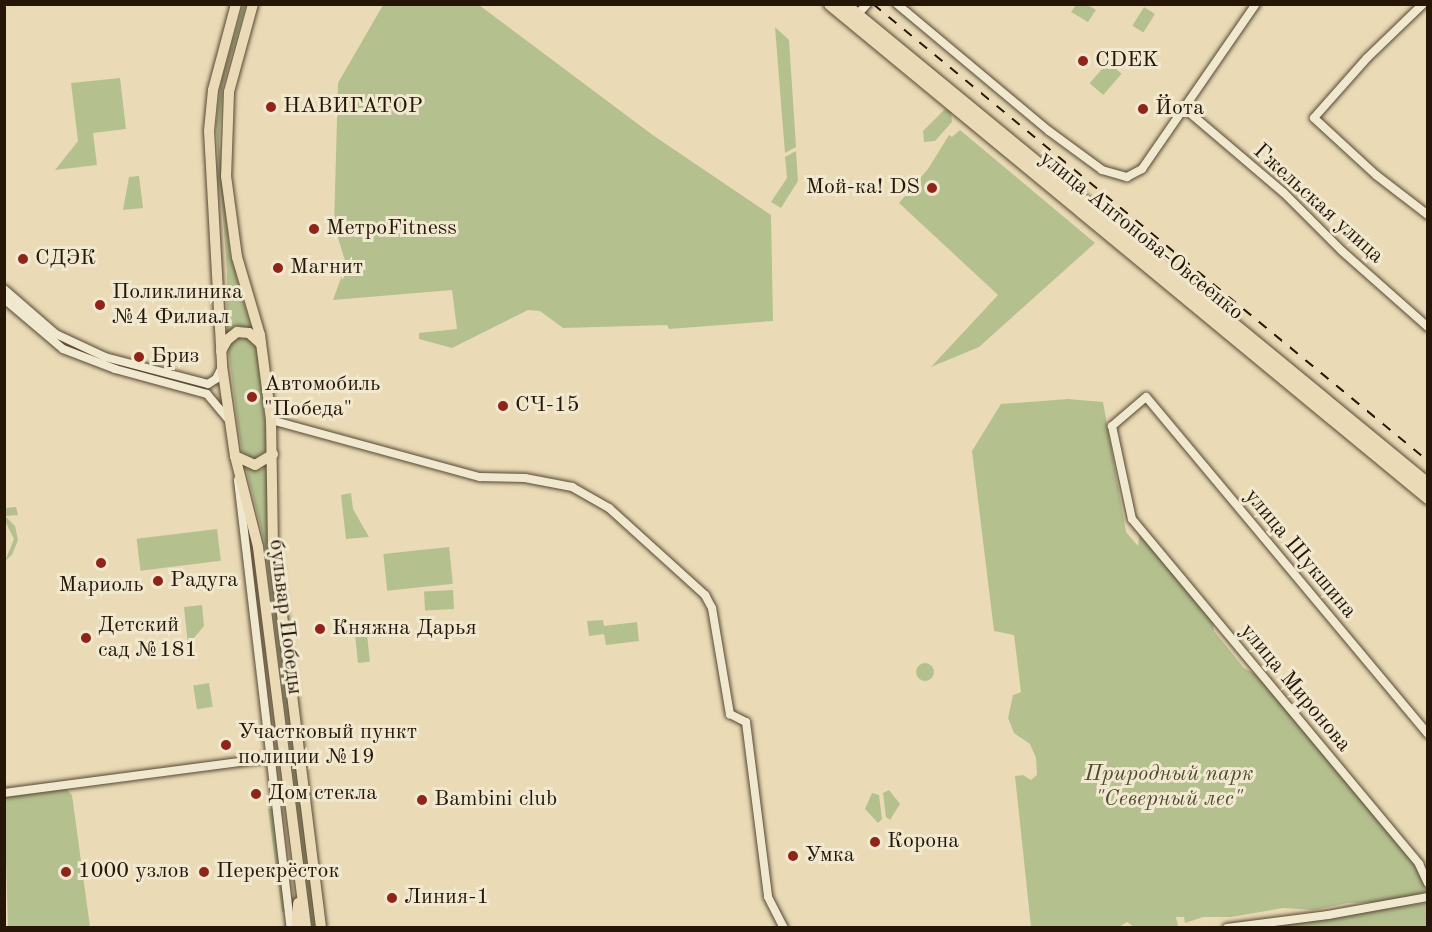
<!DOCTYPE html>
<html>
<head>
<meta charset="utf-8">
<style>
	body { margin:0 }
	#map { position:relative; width:1432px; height:932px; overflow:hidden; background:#eadbb6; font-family:"Old Standard TT",serif }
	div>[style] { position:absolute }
	.green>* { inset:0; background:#b5c08f; transform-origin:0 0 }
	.round { border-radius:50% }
	.roads { filter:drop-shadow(0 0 2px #574733) drop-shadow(0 0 2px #574733) }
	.minor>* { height:8px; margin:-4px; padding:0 4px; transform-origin:4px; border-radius:4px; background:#f1e8d0 }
	.major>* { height:10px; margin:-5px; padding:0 5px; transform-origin:5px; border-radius:5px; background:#eadbb6 }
	.highway>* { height:12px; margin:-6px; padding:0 6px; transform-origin:6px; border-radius:6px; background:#eadbb6 }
	.rail>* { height:2px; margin-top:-1px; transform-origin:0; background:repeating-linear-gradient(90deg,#261607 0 10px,transparent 0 20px) }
	.dots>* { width:16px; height:16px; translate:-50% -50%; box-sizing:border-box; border:3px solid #f1e8d0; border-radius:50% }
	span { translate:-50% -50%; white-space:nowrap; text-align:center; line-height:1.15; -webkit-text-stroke:6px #f1e8d0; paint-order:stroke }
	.poi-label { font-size:22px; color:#261607 }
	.left { translate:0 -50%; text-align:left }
	.right { translate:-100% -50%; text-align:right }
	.street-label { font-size:22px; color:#261607 }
	.park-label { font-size:22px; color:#514930; font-style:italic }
	.frame { position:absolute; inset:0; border:6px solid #261607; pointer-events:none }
</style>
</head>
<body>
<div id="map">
	<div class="green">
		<i style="clip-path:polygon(243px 5px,246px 5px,223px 85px,219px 144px,230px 254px,252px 330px,238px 326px,227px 334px,227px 271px,216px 124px,221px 81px)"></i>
		<i style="clip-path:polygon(383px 5px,479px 5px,654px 136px,771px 215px,773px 321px,669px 329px,667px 325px,563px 328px,540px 311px,528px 310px,452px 348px,419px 339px,419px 333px,457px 329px,452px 290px,333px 300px,346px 264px,334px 225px,338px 83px)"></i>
		<i style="clip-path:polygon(1076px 5px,1088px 5px,1096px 10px,1088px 22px,1071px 12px)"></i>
		<i style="left:1144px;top:7px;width:13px;height:22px;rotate:32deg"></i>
		<i style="clip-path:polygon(775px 27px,789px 40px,796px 147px,785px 153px)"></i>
		<i style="left:1108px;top:62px;width:18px;height:28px;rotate:41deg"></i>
		<i style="clip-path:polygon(120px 78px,126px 129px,93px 133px,97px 165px,55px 170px,78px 141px,71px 83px)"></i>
		<i style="clip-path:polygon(945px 109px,951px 111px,952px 122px,935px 141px,924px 142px,923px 131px)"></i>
		<i style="clip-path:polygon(960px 130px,1095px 243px,979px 347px,931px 367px,998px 295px,899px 203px,928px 169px,949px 135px,952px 137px)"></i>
		<i style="clip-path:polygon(796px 151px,798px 181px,781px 208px,771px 202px,787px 178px,785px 157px)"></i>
		<i style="clip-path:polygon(139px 176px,143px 208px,123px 210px,129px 177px)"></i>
		<i style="clip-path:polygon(239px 336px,254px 341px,257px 348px,268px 449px,255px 459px,246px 457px,242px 451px,238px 426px,228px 347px)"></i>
		<i style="clip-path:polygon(1068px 399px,1103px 402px,1126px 532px,1138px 546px,1140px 531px,1212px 617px,1214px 631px,1244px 668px,1264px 679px,1419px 864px,1427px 892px,1385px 902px,1348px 903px,1314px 910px,1283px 908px,1231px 917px,1203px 917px,1185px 923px,1184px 917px,1176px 917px,1178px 926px,1166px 927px,1134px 927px,1127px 922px,1119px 927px,1031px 927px,1015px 776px,1023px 775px,1031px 780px,1037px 775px,1036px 758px,1030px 744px,1014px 733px,1008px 718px,1013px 695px,1021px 692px,1014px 635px,994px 631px,972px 451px,1001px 404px)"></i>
		<i style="clip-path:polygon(268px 465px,268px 542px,316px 927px,312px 927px,264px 540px,246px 468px,260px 470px)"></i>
		<i style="clip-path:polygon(351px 493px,353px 509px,369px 537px,346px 539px,341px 495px)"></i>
		<i style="clip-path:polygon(16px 507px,18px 515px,5px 516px,15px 526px,18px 540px,12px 555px,5px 561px,14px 539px,5px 521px,5px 508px)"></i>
		<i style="left:217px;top:529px;width:32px;height:81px;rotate:83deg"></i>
		<i style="left:449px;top:547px;width:37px;height:66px;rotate:84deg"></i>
		<i style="left:453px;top:590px;width:19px;height:29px;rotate:87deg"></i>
		<i style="clip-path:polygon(202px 605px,204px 626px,188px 645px,184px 607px)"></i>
		<i style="clip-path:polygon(603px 620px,604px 626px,637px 622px,639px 641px,606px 645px,604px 634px,589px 636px,587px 621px)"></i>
		<i style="left:367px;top:634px;width:28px;height:12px;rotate:84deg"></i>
		<i class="round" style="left:916px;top:663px;width:18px;height:18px"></i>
		<i style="left:209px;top:683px;width:24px;height:16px;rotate:81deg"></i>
		<i style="clip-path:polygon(66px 788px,72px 795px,90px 927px,8px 927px,4px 796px)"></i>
		<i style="clip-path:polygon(889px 790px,900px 804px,890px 820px,886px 817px,883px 793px)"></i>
		<i style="clip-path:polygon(872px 793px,879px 795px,882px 819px,878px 823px,865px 809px)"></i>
		<i style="clip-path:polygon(274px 808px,287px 912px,282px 912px,268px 809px)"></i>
		<i style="clip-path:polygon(1427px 903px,1427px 927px,1239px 927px)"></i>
	</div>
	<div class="roads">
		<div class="minor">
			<i style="left:897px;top:4px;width:198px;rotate:39.9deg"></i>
			<i style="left:1049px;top:131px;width:66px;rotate:36.3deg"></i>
			<i style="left:1102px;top:170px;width:26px;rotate:16deg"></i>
			<i style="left:1127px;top:177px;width:17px;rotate:-28deg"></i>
			<i style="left:1142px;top:169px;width:201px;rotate:-55.4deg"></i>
			<i style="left:1423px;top:4px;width:78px;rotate:136deg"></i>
			<i style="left:1367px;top:58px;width:80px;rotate:131.5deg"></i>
			<i style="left:1314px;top:118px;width:84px;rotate:42.6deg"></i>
			<i style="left:1376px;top:175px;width:66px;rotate:37.6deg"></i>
			<i style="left:855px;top:17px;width:18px;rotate:-47deg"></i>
			<i style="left:1184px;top:108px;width:131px;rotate:40.4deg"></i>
			<i style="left:1284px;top:193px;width:82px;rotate:45deg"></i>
			<i style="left:1342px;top:251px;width:115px;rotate:41.5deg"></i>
			<i style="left:4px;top:289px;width:69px;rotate:40.9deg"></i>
			<i style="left:56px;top:334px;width:54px;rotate:25.1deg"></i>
			<i style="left:105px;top:357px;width:106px;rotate:14.7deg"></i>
			<i style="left:208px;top:384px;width:9px;rotate:-32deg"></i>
			<i style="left:216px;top:379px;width:13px;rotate:-63deg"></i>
			<i style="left:4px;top:299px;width:77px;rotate:40.3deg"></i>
			<i style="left:63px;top:349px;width:56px;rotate:21deg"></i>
			<i style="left:115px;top:369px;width:95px;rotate:15.2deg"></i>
			<i style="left:207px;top:394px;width:33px;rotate:50deg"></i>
			<i style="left:271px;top:420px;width:217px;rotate:15.3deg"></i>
			<i style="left:480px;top:477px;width:45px;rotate:1.3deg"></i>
			<i style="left:525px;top:478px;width:48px;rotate:10.8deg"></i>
			<i style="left:572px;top:487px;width:43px;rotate:29.6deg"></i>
			<i style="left:609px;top:508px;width:130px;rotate:42.2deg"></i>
			<i style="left:705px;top:595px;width:15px;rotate:62deg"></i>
			<i style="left:712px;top:608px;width:108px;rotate:80.4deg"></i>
			<i style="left:730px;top:714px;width:18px;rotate:27deg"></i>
			<i style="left:746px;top:722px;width:176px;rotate:82.8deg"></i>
			<i style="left:768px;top:897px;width:35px;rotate:63deg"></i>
			<i style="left:238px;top:480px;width:451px;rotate:83.3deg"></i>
			<i style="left:1428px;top:734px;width:439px;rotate:-129.9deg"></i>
			<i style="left:1146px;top:397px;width:45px;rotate:139.5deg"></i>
			<i style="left:1112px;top:426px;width:95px;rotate:77.9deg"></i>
			<i style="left:1132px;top:519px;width:449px;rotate:50.2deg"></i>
			<i style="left:1419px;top:864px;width:21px;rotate:65deg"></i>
			<i style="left:4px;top:793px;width:268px;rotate:-7.5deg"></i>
			<i style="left:1227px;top:928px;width:102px;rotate:-7.3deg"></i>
			<i style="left:1328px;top:915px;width:102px;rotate:-10.2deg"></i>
		</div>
		<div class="major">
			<i style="left:236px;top:4px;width:89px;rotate:105deg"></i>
			<i style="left:213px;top:90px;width:41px;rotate:95.6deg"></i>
			<i style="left:209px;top:131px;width:235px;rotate:86.8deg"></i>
			<i style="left:222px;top:366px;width:91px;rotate:81.8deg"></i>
			<i style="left:235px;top:456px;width:94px;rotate:75.8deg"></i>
			<i style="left:258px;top:547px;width:384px;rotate:82.8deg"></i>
			<i style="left:253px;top:4px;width:91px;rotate:105.3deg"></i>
			<i style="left:229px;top:92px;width:84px;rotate:92deg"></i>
			<i style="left:226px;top:176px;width:82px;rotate:82.3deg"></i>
			<i style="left:237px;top:257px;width:81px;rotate:73.6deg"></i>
			<i style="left:260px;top:335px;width:86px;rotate:82.6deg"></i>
			<i style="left:271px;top:420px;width:122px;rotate:89.1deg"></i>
			<i style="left:273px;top:542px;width:389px;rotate:82.9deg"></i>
			<i style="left:221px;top:351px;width:13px;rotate:-61deg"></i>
			<i style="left:227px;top:340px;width:13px;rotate:-39deg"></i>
			<i style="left:237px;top:332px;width:12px;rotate:5deg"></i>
			<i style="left:249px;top:333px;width:15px;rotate:42deg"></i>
			<i style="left:235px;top:456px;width:22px;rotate:24deg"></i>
			<i style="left:255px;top:465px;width:21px;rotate:-31deg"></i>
			<i style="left:296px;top:928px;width:25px;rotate:-85deg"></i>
		</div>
		<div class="highway">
			<i style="left:830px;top:4px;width:776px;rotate:39.56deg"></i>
			<i style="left:844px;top:4px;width:756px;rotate:39.42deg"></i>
		</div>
	</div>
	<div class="rail">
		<i style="left:873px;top:4px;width:719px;rotate:39.47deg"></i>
	</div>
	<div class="dots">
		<i style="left:1083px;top:61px;background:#8f2418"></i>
		<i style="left:271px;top:107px;background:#8f2418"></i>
		<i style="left:1143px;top:109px;background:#8f2418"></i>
		<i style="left:932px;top:188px;background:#8f2418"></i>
		<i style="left:314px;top:229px;background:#8f2418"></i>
		<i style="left:23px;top:259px;background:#8f2418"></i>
		<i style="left:278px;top:268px;background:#8f2418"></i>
		<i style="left:100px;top:305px;background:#8f2418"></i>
		<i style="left:139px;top:357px;background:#8f2418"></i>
		<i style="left:252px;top:397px;background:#8f2418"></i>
		<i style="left:503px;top:406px;background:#8f2418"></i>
		<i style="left:101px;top:563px;background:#8f2418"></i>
		<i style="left:158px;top:581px;background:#8f2418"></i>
		<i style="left:320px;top:629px;background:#8f2418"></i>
		<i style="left:86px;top:638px;background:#8f2418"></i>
		<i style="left:226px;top:745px;background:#8f2418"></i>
		<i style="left:256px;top:794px;background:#8f2418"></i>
		<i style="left:422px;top:800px;background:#8f2418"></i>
		<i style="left:875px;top:842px;background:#8f2418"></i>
		<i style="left:793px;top:856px;background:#8f2418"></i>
		<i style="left:66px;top:872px;background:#8f2418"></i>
		<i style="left:204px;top:872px;background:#8f2418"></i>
		<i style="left:392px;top:898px;background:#8f2418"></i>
	</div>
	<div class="poi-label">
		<span class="left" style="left:1095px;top:61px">CDEK</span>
		<span class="left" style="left:283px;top:107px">НАВИГАТОР</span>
		<span class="left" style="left:1155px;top:109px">Йота</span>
		<span class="right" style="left:920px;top:188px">Мой-ка! DS</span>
		<span class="left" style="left:326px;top:229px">МетроFitness</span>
		<span class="left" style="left:35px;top:259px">СДЭК</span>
		<span class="left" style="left:290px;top:268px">Магнит</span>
		<span class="left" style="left:112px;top:305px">Поликлиника<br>№4 Филиал</span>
		<span class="left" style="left:151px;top:357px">Бриз</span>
		<span class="left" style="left:264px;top:397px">Автомобиль<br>"Победа"</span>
		<span class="left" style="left:515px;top:406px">СЧ-15</span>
		<span class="left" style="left:170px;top:581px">Радуга</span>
		<span style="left:101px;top:586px">Мариоль</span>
		<span class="left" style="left:98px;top:638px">Детский<br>сад №181</span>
		<span class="left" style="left:332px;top:629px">Княжна Дарья</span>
		<span class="left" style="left:238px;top:745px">Участковый пункт<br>полиции №19</span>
		<span class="left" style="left:268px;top:794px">Дом стекла</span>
		<span class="left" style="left:434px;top:800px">Bambini club</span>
		<span class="left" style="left:887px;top:842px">Корона</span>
		<span class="left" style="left:805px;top:856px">Умка</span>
		<span class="left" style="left:78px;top:872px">1000 узлов</span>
		<span class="left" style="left:216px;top:872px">Перекрёсток</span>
		<span class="left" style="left:404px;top:898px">Линия-1</span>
	</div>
	<div class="street-label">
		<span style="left:1318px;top:204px;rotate:42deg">Гжельская улица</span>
		<span style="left:1141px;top:236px;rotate:39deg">улица Антонова-Овсеенко</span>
		<span style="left:1300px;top:554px;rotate:50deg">улица Шукшина</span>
		<span style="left:285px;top:617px;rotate:83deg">бульвар Победы</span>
		<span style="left:1295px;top:688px;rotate:50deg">улица Миронова</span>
	</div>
	<div class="park-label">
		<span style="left:1169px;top:787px">Природный парк<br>"Северный лес"</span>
	</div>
	<div class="frame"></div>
</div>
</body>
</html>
